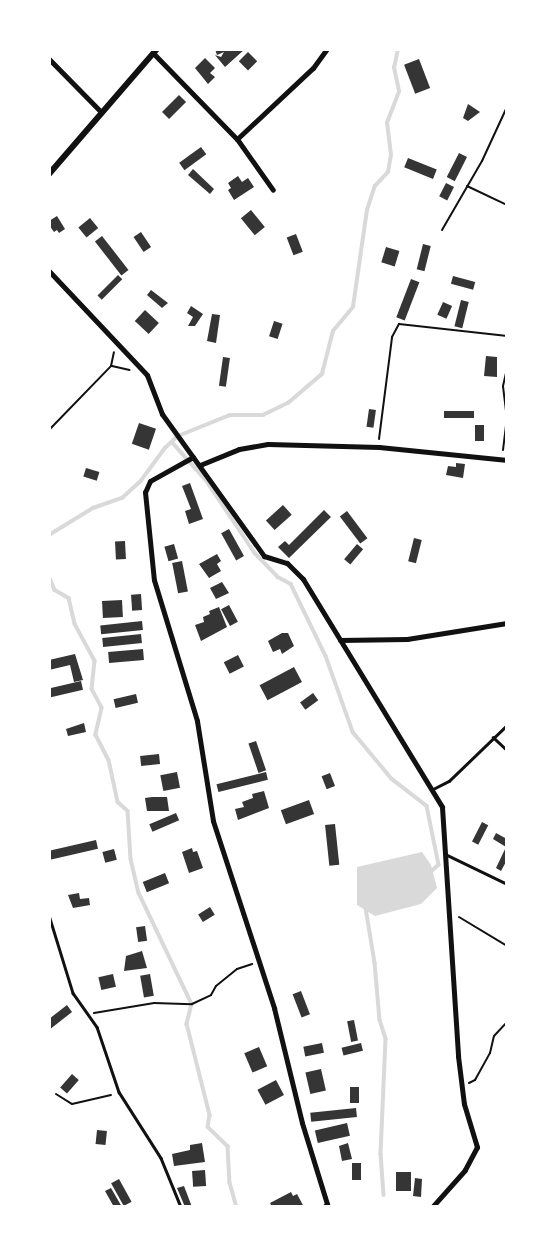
<!DOCTYPE html>
<html>
<head>
<meta charset="utf-8">
<style>
	body { margin:0 }
	#map { position:relative; width:556px; height:1256px; overflow:hidden; background:#fff; font-family:"Roboto Condensed",sans-serif }
	div>[style] { position:absolute }
	.water>* { inset:0; background:#d9d9d9 }
	.stream>* { height:3.5px; margin:-1.75px; padding:0 1.75px; transform-origin:1.75px; border-radius:1.75px; background:#d9d9d9 }
	.building>* { inset:0; background:#353535; transform-origin:0 0 }
	.path>* { height:2px; margin:-1px; padding:0 1px; transform-origin:1px; border-radius:1px; background:#111 }
	.service>* { height:2.5px; margin:-1.25px; padding:0 1.25px; transform-origin:1.25px; border-radius:1.25px; background:#111 }
	.minor>* { height:5px; margin:-2.5px; padding:0 2.5px; transform-origin:2.5px; border-radius:2.5px; background:#111 }
	.tertiary>* { height:6px; margin:-3px; padding:0 3px; transform-origin:3px; border-radius:3px; background:#111 }
	span { translate:-50% -50%; white-space:nowrap; text-align:center; line-height:1.15; -webkit-text-stroke:5px #fff; paint-order:stroke }
	.frame { position:absolute; inset:0; border:51px solid #fff; pointer-events:none }
</style>
</head>
<body>
<div id="map">
	<div class="water">
		<i style="clip-path:polygon(422px 852px,431px 865px,437px 888px,421px 904px,375px 916px,357px 905px,357px 867px)"></i>
	</div>
	<div class="stream">
		<i style="left:172px;top:442px;width:51px;rotate:48.2deg"></i>
		<i style="left:206px;top:480px;width:88px;rotate:56.1deg"></i>
		<i style="left:255px;top:553px;width:33px;rotate:46deg"></i>
		<i style="left:278px;top:577px;width:15px;rotate:28deg"></i>
		<i style="left:291px;top:584px;width:80px;rotate:64.1deg"></i>
		<i style="left:326px;top:656px;width:81px;rotate:70.4deg"></i>
		<i style="left:353px;top:732px;width:61px;rotate:50.3deg"></i>
		<i style="left:392px;top:779px;width:44px;rotate:37.6deg"></i>
		<i style="left:427px;top:806px;width:60px;rotate:78.5deg"></i>
		<i style="left:439px;top:865px;width:12px;rotate:138deg"></i>
		<i style="left:49px;top:535px;width:52px;rotate:-31.5deg"></i>
		<i style="left:93px;top:508px;width:31px;rotate:-19deg"></i>
		<i style="left:122px;top:498px;width:24px;rotate:-42deg"></i>
		<i style="left:140px;top:482px;width:42px;rotate:-53.7deg"></i>
		<i style="left:165px;top:448px;width:18px;rotate:-43deg"></i>
		<i style="left:178px;top:436px;width:56px;rotate:-22deg"></i>
		<i style="left:230px;top:415px;width:33px"></i>
		<i style="left:263px;top:415px;width:28px;rotate:-26deg"></i>
		<i style="left:288px;top:403px;width:45px;rotate:-40.5deg"></i>
		<i style="left:322px;top:374px;width:44px;rotate:-75.7deg"></i>
		<i style="left:333px;top:331px;width:31px;rotate:-50deg"></i>
		<i style="left:353px;top:307px;width:98px;rotate:-81.8deg"></i>
		<i style="left:367px;top:210px;width:25px;rotate:-72deg"></i>
		<i style="left:375px;top:186px;width:19px;rotate:-47deg"></i>
		<i style="left:388px;top:172px;width:17px;rotate:-80deg"></i>
		<i style="left:391px;top:155px;width:32px;rotate:-97deg"></i>
		<i style="left:387px;top:123px;width:34px;rotate:-69deg"></i>
		<i style="left:399px;top:91px;width:24px;rotate:-102deg"></i>
		<i style="left:394px;top:68px;width:19px;rotate:-78deg"></i>
		<i style="left:49px;top:576px;width:15px;rotate:67deg"></i>
		<i style="left:55px;top:590px;width:16px;rotate:30deg"></i>
		<i style="left:69px;top:598px;width:27px;rotate:77deg"></i>
		<i style="left:75px;top:624px;width:42px;rotate:61.6deg"></i>
		<i style="left:95px;top:661px;width:28px;rotate:96deg"></i>
		<i style="left:92px;top:689px;width:21px;rotate:62deg"></i>
		<i style="left:102px;top:708px;width:28px;rotate:103deg"></i>
		<i style="left:96px;top:735px;width:28px;rotate:63deg"></i>
		<i style="left:109px;top:760px;width:43px;rotate:77.9deg"></i>
		<i style="left:118px;top:802px;width:13px;rotate:42deg"></i>
		<i style="left:128px;top:811px;width:48px;rotate:86.4deg"></i>
		<i style="left:131px;top:859px;width:35px;rotate:77deg"></i>
		<i style="left:139px;top:893px;width:123px;rotate:64.5deg"></i>
		<i style="left:192px;top:1004px;width:21px;rotate:104deg"></i>
		<i style="left:187px;top:1024px;width:94px;rotate:75.8deg"></i>
		<i style="left:210px;top:1115px;width:12px;rotate:99deg"></i>
		<i style="left:208px;top:1127px;width:28px;rotate:44deg"></i>
		<i style="left:228px;top:1146px;width:37px;rotate:87deg"></i>
		<i style="left:230px;top:1183px;width:25px;rotate:74deg"></i>
		<i style="left:366px;top:908px;width:56px;rotate:80.7deg"></i>
		<i style="left:375px;top:963px;width:57px;rotate:85deg"></i>
		<i style="left:380px;top:1020px;width:20px;rotate:72deg"></i>
		<i style="left:386px;top:1039px;width:115px;rotate:92.5deg"></i>
		<i style="left:381px;top:1154px;width:41px;rotate:85.8deg"></i>
	</div>
	<div class="building">
		<i style="clip-path:polygon(215px 49px,245px 49px,225px 67px,215px 55px,221px 57px,224px 52px,217px 55px)"></i>
		<i style="left:248px;top:52px;width:13px;height:13px;rotate:45deg"></i>
		<i style="clip-path:polygon(205px 58px,215px 68px,210px 73px,215px 77px,208px 84px,195px 68px)"></i>
		<i style="left:419px;top:59px;width:31px;height:16px;rotate:69deg"></i>
		<i style="left:179px;top:95px;width:10px;height:24px;rotate:45deg"></i>
		<i style="clip-path:polygon(468px 104px,480px 112px,468px 121px,463px 118px)"></i>
		<i style="left:201px;top:147px;width:9px;height:27px;rotate:54deg"></i>
		<i style="left:459px;top:153px;width:9px;height:27px;rotate:27deg"></i>
		<i style="left:408px;top:158px;width:31px;height:10px;rotate:22deg"></i>
		<i style="clip-path:polygon(193px 169px,214px 189px,210px 194px,188px 175px)"></i>
		<i style="clip-path:polygon(238px 176px,242px 182px,248px 178px,254px 187px,234px 200px,228px 190px,231px 188px,228px 183px)"></i>
		<i style="left:446px;top:183px;width:9px;height:15px;rotate:27deg"></i>
		<i style="left:251px;top:210px;width:22px;height:13px;rotate:51deg"></i>
		<i style="clip-path:polygon(57px 216px,65px 229px,59px 233px,57px 230px,54px 232px,49px 225px,49px 221px)"></i>
		<i style="left:90px;top:218px;width:13px;height:15px;rotate:51deg"></i>
		<i style="left:141px;top:232px;width:18px;height:9px;rotate:56deg"></i>
		<i style="left:296px;top:234px;width:19px;height:10px;rotate:69deg"></i>
		<i style="left:102px;top:236px;width:43px;height:9px;rotate:52deg"></i>
		<i style="left:423px;top:244px;width:8px;height:26px;rotate:14deg"></i>
		<i style="left:386px;top:247px;width:14px;height:16px;rotate:17deg"></i>
		<i style="left:118px;top:275px;width:6px;height:29px;rotate:45deg"></i>
		<i style="left:453px;top:276px;width:23px;height:8px;rotate:15deg"></i>
		<i style="left:411px;top:279px;width:9px;height:41px;rotate:21deg"></i>
		<i style="clip-path:polygon(151px 290px,168px 303px,162px 308px,147px 295px)"></i>
		<i style="left:461px;top:300px;width:8px;height:27px;rotate:14deg"></i>
		<i style="left:443px;top:302px;width:10px;height:14px;rotate:24deg"></i>
		<i style="clip-path:polygon(191px 306px,203px 314px,195px 326px,188px 326px,193px 317px,187px 313px)"></i>
		<i style="left:145px;top:310px;width:19px;height:15px;rotate:43deg"></i>
		<i style="clip-path:polygon(212px 314px,220px 315px,216px 343px,207px 341px)"></i>
		<i style="left:274px;top:321px;width:9px;height:16px;rotate:18deg"></i>
		<i style="clip-path:polygon(486px 356px,497px 357px,497px 377px,484px 376px)"></i>
		<i style="left:223px;top:357px;width:7px;height:29px;rotate:8deg"></i>
		<i style="left:369px;top:409px;width:7px;height:18px;rotate:8deg"></i>
		<i style="left:474px;top:411px;width:7px;height:30px;rotate:90deg"></i>
		<i style="left:139px;top:423px;width:18px;height:22px;rotate:19deg"></i>
		<i style="left:475px;top:425px;width:9px;height:16px"></i>
		<i style="clip-path:polygon(456px 463px,465px 464px,463px 478px,446px 475px,448px 466px,456px 467px)"></i>
		<i style="left:86px;top:468px;width:14px;height:9px;rotate:17deg"></i>
		<i style="clip-path:polygon(190px 483px,203px 519px,189px 524px,185px 511px,191px 509px,182px 486px)"></i>
		<i style="left:283px;top:505px;width:13px;height:23px;rotate:48deg"></i>
		<i style="clip-path:polygon(324px 510px,331px 517px,289px 558px,278px 547px,285px 541px,289px 545px)"></i>
		<i style="left:347px;top:511px;width:34px;height:9px;rotate:53deg"></i>
		<i style="left:229px;top:529px;width:31px;height:9px;rotate:61deg"></i>
		<i style="left:414px;top:538px;width:8px;height:24px;rotate:14deg"></i>
		<i style="left:125px;top:541px;width:18px;height:10px;rotate:87deg"></i>
		<i style="left:174px;top:544px;width:15px;height:10px;rotate:74deg"></i>
		<i style="left:357px;top:544px;width:8px;height:20px;rotate:40deg"></i>
		<i style="clip-path:polygon(217px 554px,221px 561px,217px 564px,221px 571px,209px 578px,199px 564px)"></i>
		<i style="left:182px;top:561px;width:31px;height:10px;rotate:79deg"></i>
		<i style="clip-path:polygon(222px 582px,229px 593px,216px 599px,210px 588px)"></i>
		<i style="left:141px;top:594px;width:16px;height:10px;rotate:86deg"></i>
		<i style="left:122px;top:600px;width:17px;height:20px;rotate:87deg"></i>
		<i style="left:229px;top:605px;width:19px;height:9px;rotate:62deg"></i>
		<i style="clip-path:polygon(219px 607px,227px 627px,201px 641px,195px 625px,204px 622px,203px 617px,210px 614px,209px 611px)"></i>
		<i style="left:142px;top:621px;width:9px;height:42px;rotate:84deg"></i>
		<i style="clip-path:polygon(282px 633px,288px 633px,294px 646px,282px 654px,280px 649px,273px 652px,268px 641px)"></i>
		<i style="left:141px;top:634px;width:9px;height:39px;rotate:84deg"></i>
		<i style="left:143px;top:649px;width:11px;height:35px;rotate:85deg"></i>
		<i style="clip-path:polygon(75px 654px,83px 680px,74px 682px,70px 665px,49px 670px,49px 660px)"></i>
		<i style="left:238px;top:655px;width:13px;height:16px;rotate:63deg"></i>
		<i style="left:294px;top:667px;width:17px;height:39px;rotate:62deg"></i>
		<i style="left:81px;top:681px;width:9px;height:33px;rotate:77deg"></i>
		<i style="left:313px;top:693px;width:9px;height:16px;rotate:54deg"></i>
		<i style="left:136px;top:694px;width:9px;height:23px;rotate:77deg"></i>
		<i style="clip-path:polygon(84px 723px,86px 732px,68px 736px,66px 729px)"></i>
		<i style="left:256px;top:741px;width:31px;height:8px;rotate:71deg"></i>
		<i style="left:159px;top:754px;width:10px;height:19px;rotate:84deg"></i>
		<i style="left:177px;top:772px;width:16px;height:17px;rotate:79deg"></i>
		<i style="left:266px;top:772px;width:8px;height:51px;rotate:76deg"></i>
		<i style="left:330px;top:773px;width:14px;height:9px;rotate:69deg"></i>
		<i style="clip-path:polygon(264px 791px,269px 808px,238px 820px,235px 809px,244px 807px,242px 802px,253px 798px,252px 794px)"></i>
		<i style="clip-path:polygon(152px 797px,167px 797px,169px 811px,147px 811px,145px 798px)"></i>
		<i style="left:309px;top:800px;width:15px;height:30px;rotate:70deg"></i>
		<i style="left:176px;top:813px;width:8px;height:29px;rotate:67deg"></i>
		<i style="left:482px;top:822px;width:7px;height:22px;rotate:27deg"></i>
		<i style="left:335px;top:824px;width:41px;height:10px;rotate:84deg"></i>
		<i style="clip-path:polygon(496px 833px,507px 839px,507px 860px,501px 871px,496px 868px,506px 847px,493px 839px)"></i>
		<i style="left:96px;top:840px;width:9px;height:48px;rotate:77deg"></i>
		<i style="clip-path:polygon(192px 848px,193px 852px,197px 851px,203px 868px,189px 873px,182px 852px)"></i>
		<i style="left:114px;top:849px;width:11px;height:12px;rotate:75deg"></i>
		<i style="left:165px;top:873px;width:11px;height:24px;rotate:68deg"></i>
		<i style="clip-path:polygon(79px 893px,80px 899px,89px 898px,90px 905px,73px 908px,68px 895px)"></i>
		<i style="left:210px;top:907px;width:9px;height:14px;rotate:58deg"></i>
		<i style="left:145px;top:926px;width:15px;height:9px;rotate:82deg"></i>
		<i style="clip-path:polygon(142px 951px,147px 968px,124px 971px,126px 956px)"></i>
		<i style="left:113px;top:974px;width:13px;height:15px;rotate:77deg"></i>
		<i style="left:150px;top:974px;width:22px;height:10px;rotate:80deg"></i>
		<i style="left:301px;top:991px;width:25px;height:9px;rotate:69deg"></i>
		<i style="clip-path:polygon(67px 1005px,72px 1012px,49px 1030px,49px 1019px)"></i>
		<i style="left:354px;top:1020px;width:21px;height:7px;rotate:79deg"></i>
		<i style="left:322px;top:1043px;width:10px;height:19px;rotate:79deg"></i>
		<i style="left:361px;top:1043px;width:8px;height:20px;rotate:76deg"></i>
		<i style="left:259px;top:1047px;width:21px;height:16px;rotate:67deg"></i>
		<i style="left:321px;top:1069px;width:22px;height:16px;rotate:77deg"></i>
		<i style="left:72px;top:1074px;width:9px;height:18px;rotate:41deg"></i>
		<i style="left:276px;top:1080px;width:17px;height:21px;rotate:62deg"></i>
		<i style="left:350px;top:1087px;width:9px;height:16px"></i>
		<i style="left:356px;top:1108px;width:9px;height:46px;rotate:84deg"></i>
		<i style="left:347px;top:1123px;width:13px;height:33px;rotate:77deg"></i>
		<i style="left:97px;top:1130px;width:10px;height:14px;rotate:6deg"></i>
		<i style="clip-path:polygon(202px 1143px,205px 1162px,174px 1166px,172px 1154px,190px 1150px,190px 1145px)"></i>
		<i style="clip-path:polygon(348px 1143px,352px 1159px,342px 1161px,339px 1146px)"></i>
		<i style="left:352px;top:1163px;width:9px;height:17px"></i>
		<i style="left:205px;top:1170px;width:16px;height:13px;rotate:86deg"></i>
		<i style="left:396px;top:1172px;width:15px;height:19px"></i>
		<i style="clip-path:polygon(415px 1178px,422px 1179px,421px 1197px,413px 1196px)"></i>
		<i style="left:119px;top:1179px;width:26px;height:9px;rotate:61deg"></i>
		<i style="clip-path:polygon(184px 1186px,192px 1207px,185px 1207px,177px 1188px)"></i>
		<i style="clip-path:polygon(111px 1188px,122px 1207px,114px 1207px,105px 1191px)"></i>
		<i style="clip-path:polygon(291px 1192px,293px 1196px,297px 1194px,304px 1207px,272px 1207px,270px 1203px)"></i>
	</div>
	<div class="path">
		<i style="left:467px;top:186px;width:44px;rotate:25.4deg"></i>
		<i style="left:442px;top:230px;width:80px;rotate:-59.9deg"></i>
		<i style="left:482px;top:161px;width:60px;rotate:-65.2deg"></i>
		<i style="left:112px;top:366px;width:18px;rotate:13deg"></i>
		<i style="left:49px;top:430px;width:89px;rotate:-45.9deg"></i>
		<i style="left:111px;top:366px;width:14px;rotate:-78deg"></i>
		<i style="left:379px;top:439px;width:103px;rotate:-82.7deg"></i>
		<i style="left:392px;top:337px;width:15px;rotate:-62deg"></i>
		<i style="left:399px;top:324px;width:109px;rotate:6.3deg"></i>
		<i style="left:503px;top:450px;width:31px;rotate:-83deg"></i>
		<i style="left:507px;top:419px;width:33px;rotate:-97deg"></i>
		<i style="left:503px;top:386px;width:18px;rotate:-77deg"></i>
		<i style="left:459px;top:917px;width:56px;rotate:31.1deg"></i>
		<i style="left:94px;top:1013px;width:61px;rotate:-9.5deg"></i>
		<i style="left:154px;top:1003px;width:38px;rotate:2deg"></i>
		<i style="left:192px;top:1004px;width:21px;rotate:-25deg"></i>
		<i style="left:211px;top:995px;width:10px;rotate:-61deg"></i>
		<i style="left:216px;top:986px;width:27px;rotate:-39deg"></i>
		<i style="left:237px;top:969px;width:16px;rotate:-18deg"></i>
		<i style="left:469px;top:1083px;width:7px;rotate:-27deg"></i>
		<i style="left:475px;top:1080px;width:31px;rotate:-61deg"></i>
		<i style="left:490px;top:1053px;width:17px;rotate:-77deg"></i>
		<i style="left:494px;top:1036px;width:19px;rotate:-47deg"></i>
		<i style="left:56px;top:1094px;width:19px;rotate:32deg"></i>
		<i style="left:72px;top:1104px;width:40px;rotate:-13deg"></i>
	</div>
	<div class="service">
		<i style="left:493px;top:737px;width:19px;rotate:43deg"></i>
		<i style="left:433px;top:789px;width:18px;rotate:-27deg"></i>
		<i style="left:449px;top:781px;width:81px;rotate:-44deg"></i>
		<i style="left:445px;top:854px;width:69px;rotate:25.8deg"></i>
		<i style="left:49px;top:915px;width:82px;rotate:72.9deg"></i>
		<i style="left:73px;top:993px;width:42px;rotate:54.8deg"></i>
		<i style="left:97px;top:1027px;width:69px;rotate:71.3deg"></i>
		<i style="left:119px;top:1092px;width:78px;rotate:57.5deg"></i>
		<i style="left:161px;top:1158px;width:53px;rotate:67.8deg"></i>
	</div>
	<div class="minor">
		<i style="left:153px;top:53px;width:120px;rotate:45.7deg"></i>
		<i style="left:237px;top:139px;width:62px;rotate:54.8deg"></i>
		<i style="left:49px;top:59px;width:74px;rotate:45.5deg"></i>
		<i style="left:237px;top:139px;width:104px;rotate:-43.1deg"></i>
		<i style="left:313px;top:68px;width:24px;rotate:-54deg"></i>
		<i style="left:49px;top:271px;width:143px;rotate:46.7deg"></i>
		<i style="left:147px;top:375px;width:42px;rotate:69deg"></i>
		<i style="left:162px;top:414px;width:175px;rotate:54.3deg"></i>
		<i style="left:264px;top:556px;width:24px;rotate:17deg"></i>
		<i style="left:287px;top:563px;width:23px;rotate:45deg"></i>
		<i style="left:303px;top:579px;width:267px;rotate:58.6deg"></i>
		<i style="left:442px;top:807px;width:250px;rotate:86.3deg"></i>
		<i style="left:458px;top:1056px;width:48px;rotate:82.9deg"></i>
		<i style="left:464px;top:1104px;width:45px;rotate:73.2deg"></i>
		<i style="left:477px;top:1147px;width:26px;rotate:118deg"></i>
		<i style="left:465px;top:1170px;width:50px;rotate:131.7deg"></i>
		<i style="left:193px;top:457px;width:49px;rotate:150.8deg"></i>
		<i style="left:150px;top:481px;width:12px;rotate:114deg"></i>
		<i style="left:145px;top:492px;width:88px;rotate:84.2deg"></i>
		<i style="left:154px;top:580px;width:147px;rotate:73deg"></i>
		<i style="left:197px;top:721px;width:101px;rotate:80.9deg"></i>
		<i style="left:213px;top:821px;width:197px;rotate:71.9deg"></i>
		<i style="left:274px;top:1008px;width:118px;rotate:76.3deg"></i>
		<i style="left:302px;top:1123px;width:85px;rotate:72.8deg"></i>
		<i style="left:327px;top:1204px;width:4px;rotate:135deg"></i>
		<i style="left:200px;top:465px;width:42px;rotate:-22.3deg"></i>
		<i style="left:239px;top:449px;width:29px;rotate:-10deg"></i>
		<i style="left:268px;top:444px;width:111px;rotate:1.5deg"></i>
		<i style="left:379px;top:447px;width:129px;rotate:5.8deg"></i>
		<i style="left:340px;top:640px;width:67px;rotate:-0.9deg"></i>
		<i style="left:407px;top:639px;width:101px;rotate:-9.1deg"></i>
	</div>
	<div class="tertiary">
		<i style="left:49px;top:174px;width:165px;rotate:-49.2deg"></i>
	</div>
	<div class="frame"></div>
</div>
</body>
</html>
